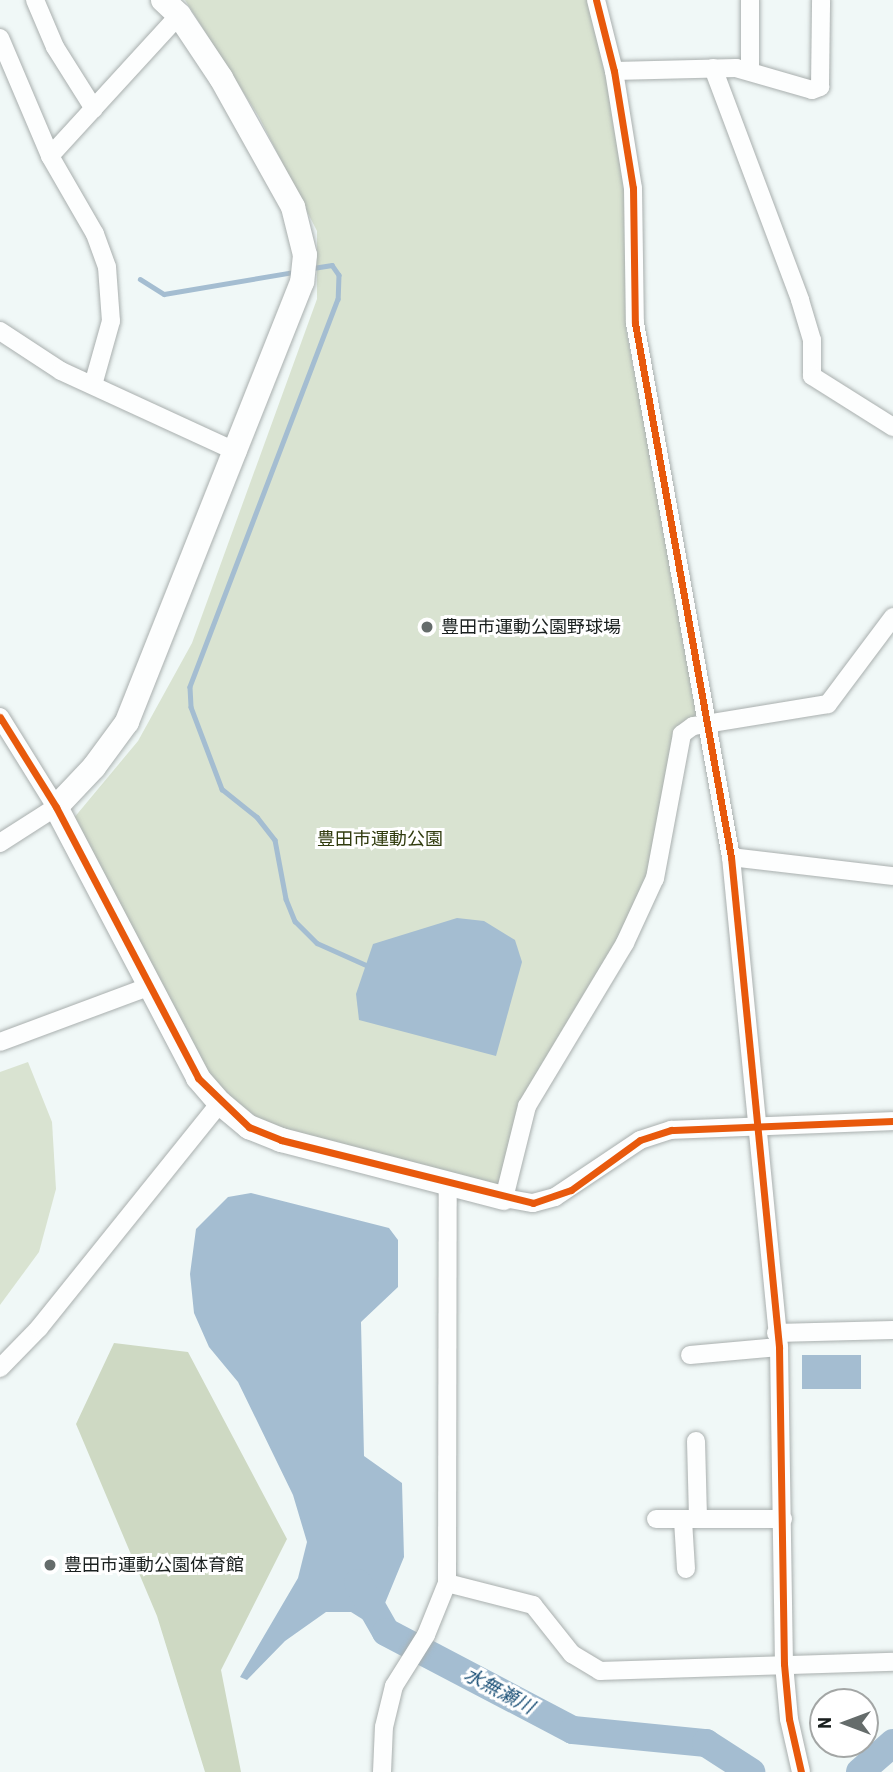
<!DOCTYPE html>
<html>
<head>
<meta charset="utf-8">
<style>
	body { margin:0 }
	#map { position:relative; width:893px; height:1772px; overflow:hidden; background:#f0f8f7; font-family:"Roboto Condensed","Noto Sans JP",sans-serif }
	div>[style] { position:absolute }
	.green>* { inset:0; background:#d9e3d1 }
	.forest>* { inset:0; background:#ced9c3 }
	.water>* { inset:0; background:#a4bdd1; transform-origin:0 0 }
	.stream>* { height:4.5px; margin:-2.25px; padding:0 2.25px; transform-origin:2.25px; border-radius:2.25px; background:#a4bdd1 }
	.river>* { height:28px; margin:-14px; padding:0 14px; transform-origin:14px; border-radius:14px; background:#a4bdd1 }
	.roads { filter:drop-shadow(0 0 2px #a9afae) drop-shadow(0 0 2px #a9afae) }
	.street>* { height:18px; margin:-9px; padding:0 9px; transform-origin:9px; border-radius:9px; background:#fdfefe }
	.secondary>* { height:24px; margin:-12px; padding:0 12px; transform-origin:12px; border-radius:12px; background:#fdfefe }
	.cycleway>* { height:7px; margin:-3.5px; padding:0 3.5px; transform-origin:3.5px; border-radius:3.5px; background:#e8590c }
	.dots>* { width:19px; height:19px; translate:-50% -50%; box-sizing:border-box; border:4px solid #fff; border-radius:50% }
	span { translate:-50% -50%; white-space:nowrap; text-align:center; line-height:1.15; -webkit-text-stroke:6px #fff; paint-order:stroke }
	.poi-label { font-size:18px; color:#1a201f }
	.left { translate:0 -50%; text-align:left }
	.park-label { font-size:18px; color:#313c0e }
	.water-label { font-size:19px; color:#1a4f76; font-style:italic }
	.north { position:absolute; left:809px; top:1688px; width:70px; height:70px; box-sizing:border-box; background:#fff; border:2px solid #a3a6a5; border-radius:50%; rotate:270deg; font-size:19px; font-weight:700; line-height:28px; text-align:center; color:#1a201f }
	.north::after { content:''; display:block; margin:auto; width:24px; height:32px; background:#656c6b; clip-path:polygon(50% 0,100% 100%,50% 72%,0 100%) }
</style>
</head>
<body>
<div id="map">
	<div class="green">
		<i style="clip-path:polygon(185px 0,591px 0,612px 78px,626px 205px,626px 330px,702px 716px,682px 725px,647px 890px,536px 1100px,495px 1190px,267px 1126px,209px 1079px,73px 819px,138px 741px,192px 643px,317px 299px,317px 231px,259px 117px)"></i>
		<i style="clip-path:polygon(28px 1062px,52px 1122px,56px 1189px,39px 1252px,0 1305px,0 1072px)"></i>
	</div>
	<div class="forest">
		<i style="clip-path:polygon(114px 1343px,188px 1352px,287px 1539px,221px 1670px,241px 1772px,205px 1772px,157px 1616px,76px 1424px)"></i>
	</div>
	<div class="water">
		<i style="clip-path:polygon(457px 918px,484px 921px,515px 940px,522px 962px,496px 1056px,359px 1020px,356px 994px,373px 944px)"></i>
		<i style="clip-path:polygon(251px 1193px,389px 1228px,398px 1240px,398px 1287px,361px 1322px,364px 1456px,402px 1483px,404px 1557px,383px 1608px,367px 1622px,351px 1612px,326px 1612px,285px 1641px,247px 1680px,240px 1677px,298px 1578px,307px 1542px,293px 1495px,238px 1382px,209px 1347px,194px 1313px,190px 1274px,196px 1229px,228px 1197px)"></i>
		<i style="left:802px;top:1355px;width:59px;height:34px"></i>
	</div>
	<div class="stream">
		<i style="left:313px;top:268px;width:19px;rotate:-9deg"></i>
		<i style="left:332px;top:265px;width:12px;rotate:55deg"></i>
		<i style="left:339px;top:275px;width:24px;rotate:92deg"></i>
		<i style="left:338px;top:299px;width:415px;rotate:110.9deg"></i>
		<i style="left:190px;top:687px;width:20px;rotate:87deg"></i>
		<i style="left:191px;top:707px;width:88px;rotate:69.3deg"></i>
		<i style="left:222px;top:789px;width:45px;rotate:38.7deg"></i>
		<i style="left:257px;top:817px;width:29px;rotate:52deg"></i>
		<i style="left:275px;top:840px;width:60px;rotate:79.4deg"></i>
		<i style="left:286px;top:899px;width:24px;rotate:68deg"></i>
		<i style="left:295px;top:921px;width:31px;rotate:45deg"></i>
		<i style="left:317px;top:943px;width:54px;rotate:24.2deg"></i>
		<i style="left:140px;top:279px;width:28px;rotate:32deg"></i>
		<i style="left:164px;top:294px;width:132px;rotate:-9.6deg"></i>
	</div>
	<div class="river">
		<i style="left:358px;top:1583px;width:56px;rotate:60.3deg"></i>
		<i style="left:386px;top:1632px;width:211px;rotate:27.7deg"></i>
		<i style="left:573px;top:1730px;width:134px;rotate:5.6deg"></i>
		<i style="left:706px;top:1743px;width:54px;rotate:32.8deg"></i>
		<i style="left:860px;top:1772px;width:44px;rotate:-41.3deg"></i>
	</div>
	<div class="roads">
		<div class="street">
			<i style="left:35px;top:0;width:51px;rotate:66.9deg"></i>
			<i style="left:55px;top:47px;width:73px;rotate:57.8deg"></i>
			<i style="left:596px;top:0;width:73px;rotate:75.8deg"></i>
			<i style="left:614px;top:71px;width:119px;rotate:80.8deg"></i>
			<i style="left:633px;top:188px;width:135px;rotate:89.2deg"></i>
			<i style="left:635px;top:323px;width:543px;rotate:79.81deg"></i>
			<i style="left:731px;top:857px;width:492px;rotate:84.4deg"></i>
			<i style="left:779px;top:1347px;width:317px;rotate:89.1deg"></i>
			<i style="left:784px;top:1664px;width:55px;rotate:84.8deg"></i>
			<i style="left:789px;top:1719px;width:54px;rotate:77.2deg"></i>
			<i style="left:750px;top:0;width:71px;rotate:90deg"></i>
			<i style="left:0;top:38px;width:128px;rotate:67deg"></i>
			<i style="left:50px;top:156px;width:90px;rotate:60deg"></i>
			<i style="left:95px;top:234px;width:35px;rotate:70deg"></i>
			<i style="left:107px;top:267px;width:54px;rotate:85.8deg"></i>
			<i style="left:111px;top:321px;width:66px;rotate:105.7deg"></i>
			<i style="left:713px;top:68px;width:248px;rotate:69.4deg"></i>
			<i style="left:800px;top:300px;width:42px;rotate:73.3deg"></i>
			<i style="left:812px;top:340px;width:36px;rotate:90deg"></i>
			<i style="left:812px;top:376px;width:96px;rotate:32.2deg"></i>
			<i style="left:614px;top:71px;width:122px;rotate:-1.4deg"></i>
			<i style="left:736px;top:68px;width:79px;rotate:16.1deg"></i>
			<i style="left:812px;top:90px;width:9px;rotate:-21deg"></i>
			<i style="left:820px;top:87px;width:87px;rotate:-89.3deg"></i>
			<i style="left:50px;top:156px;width:191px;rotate:-47.5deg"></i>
			<i style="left:0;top:331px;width:73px;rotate:33.3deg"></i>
			<i style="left:61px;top:371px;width:194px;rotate:24.7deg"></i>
			<i style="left:893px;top:617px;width:109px;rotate:126.8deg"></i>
			<i style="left:828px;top:704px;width:137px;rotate:170.7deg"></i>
			<i style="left:693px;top:726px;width:14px;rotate:144deg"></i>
			<i style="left:682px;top:734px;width:147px;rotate:100.6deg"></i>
			<i style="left:655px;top:878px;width:72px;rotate:114.8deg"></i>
			<i style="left:625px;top:943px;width:190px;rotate:121deg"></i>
			<i style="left:527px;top:1106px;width:95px;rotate:104deg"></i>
			<i style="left:504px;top:1198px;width:29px;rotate:10deg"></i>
			<i style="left:533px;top:1203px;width:23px;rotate:-15deg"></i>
			<i style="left:555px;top:1197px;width:102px;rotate:-33.8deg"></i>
			<i style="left:640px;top:1140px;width:33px;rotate:-18deg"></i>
			<i style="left:671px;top:1130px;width:222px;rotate:-2.3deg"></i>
			<i style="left:0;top:717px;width:106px;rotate:58.1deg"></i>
			<i style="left:56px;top:807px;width:67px;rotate:147.3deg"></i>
			<i style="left:731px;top:857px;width:163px;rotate:6.7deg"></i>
			<i style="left:0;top:1042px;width:158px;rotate:-20.4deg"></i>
			<i style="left:776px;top:1333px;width:117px;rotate:-1.5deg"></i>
			<i style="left:690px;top:1355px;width:89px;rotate:-5.1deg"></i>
			<i style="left:0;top:1368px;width:56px;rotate:-45.7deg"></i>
			<i style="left:39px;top:1328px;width:289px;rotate:-51.2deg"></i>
			<i style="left:696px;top:1441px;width:78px;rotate:88.5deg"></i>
			<i style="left:656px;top:1519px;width:127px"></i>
			<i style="left:683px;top:1520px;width:49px;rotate:86.5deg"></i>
			<i style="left:447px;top:1583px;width:89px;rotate:14.3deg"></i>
			<i style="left:533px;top:1605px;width:63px;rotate:51.5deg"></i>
			<i style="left:572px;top:1654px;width:33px;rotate:31deg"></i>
			<i style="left:600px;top:1671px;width:293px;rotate:-1.8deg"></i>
			<i style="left:382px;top:1772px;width:45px;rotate:-87.5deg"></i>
			<i style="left:384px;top:1727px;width:42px;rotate:-76.3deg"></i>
			<i style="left:394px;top:1686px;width:60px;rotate:-57.9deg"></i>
			<i style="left:426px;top:1635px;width:56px;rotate:-68deg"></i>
			<i style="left:447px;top:1583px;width:399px;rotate:-89.9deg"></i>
		</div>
		<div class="secondary">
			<i style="left:163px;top:0;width:22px;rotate:43deg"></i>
			<i style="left:179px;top:15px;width:76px;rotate:56.3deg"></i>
			<i style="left:221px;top:78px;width:148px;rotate:60.8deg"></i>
			<i style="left:293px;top:207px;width:49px;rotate:76deg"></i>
			<i style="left:305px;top:255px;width:27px;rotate:96deg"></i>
			<i style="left:302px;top:282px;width:474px;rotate:111.7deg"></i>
			<i style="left:127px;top:722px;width:56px;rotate:126.3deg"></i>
			<i style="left:94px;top:767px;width:55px;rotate:133.5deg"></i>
			<i style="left:56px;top:807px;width:306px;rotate:62.3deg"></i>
			<i style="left:198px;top:1078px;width:33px;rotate:49deg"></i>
			<i style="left:220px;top:1103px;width:38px;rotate:40deg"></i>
			<i style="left:249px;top:1127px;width:35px;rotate:22deg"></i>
			<i style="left:281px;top:1140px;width:230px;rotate:14.6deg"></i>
		</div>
	</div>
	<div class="cycleway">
		<i style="left:596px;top:0;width:73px;rotate:75.8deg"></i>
		<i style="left:614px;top:71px;width:119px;rotate:80.8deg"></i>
		<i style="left:633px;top:188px;width:135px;rotate:89.2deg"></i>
		<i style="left:635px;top:323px;width:543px;rotate:79.81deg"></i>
		<i style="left:731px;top:857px;width:492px;rotate:84.4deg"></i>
		<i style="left:779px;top:1347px;width:317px;rotate:89.1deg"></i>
		<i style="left:784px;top:1664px;width:55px;rotate:84.8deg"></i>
		<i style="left:789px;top:1719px;width:54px;rotate:77.2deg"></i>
		<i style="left:0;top:717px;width:106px;rotate:58.1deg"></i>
		<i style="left:56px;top:807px;width:306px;rotate:62.3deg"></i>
		<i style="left:198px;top:1078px;width:71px;rotate:43.9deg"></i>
		<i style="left:249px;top:1127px;width:35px;rotate:22deg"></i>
		<i style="left:281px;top:1140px;width:260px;rotate:14deg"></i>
		<i style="left:533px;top:1203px;width:40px;rotate:-18.9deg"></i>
		<i style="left:571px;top:1190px;width:85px;rotate:-35.9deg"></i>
		<i style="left:640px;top:1140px;width:33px;rotate:-18deg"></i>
		<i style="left:671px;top:1130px;width:222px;rotate:-2.3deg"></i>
	</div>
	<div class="dots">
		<i style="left:427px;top:627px;background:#656c6b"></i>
		<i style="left:50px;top:1565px;background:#656c6b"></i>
	</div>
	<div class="poi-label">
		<span class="left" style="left:441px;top:627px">豊田市運動公園野球場</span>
		<span class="left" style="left:64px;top:1565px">豊田市運動公園体育館</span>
	</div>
	<div class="park-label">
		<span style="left:380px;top:839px">豊田市運動公園</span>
	</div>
	<div class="water-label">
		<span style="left:499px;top:1691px;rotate:28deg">水無瀬川</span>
	</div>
	<div class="north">N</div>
</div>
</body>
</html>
